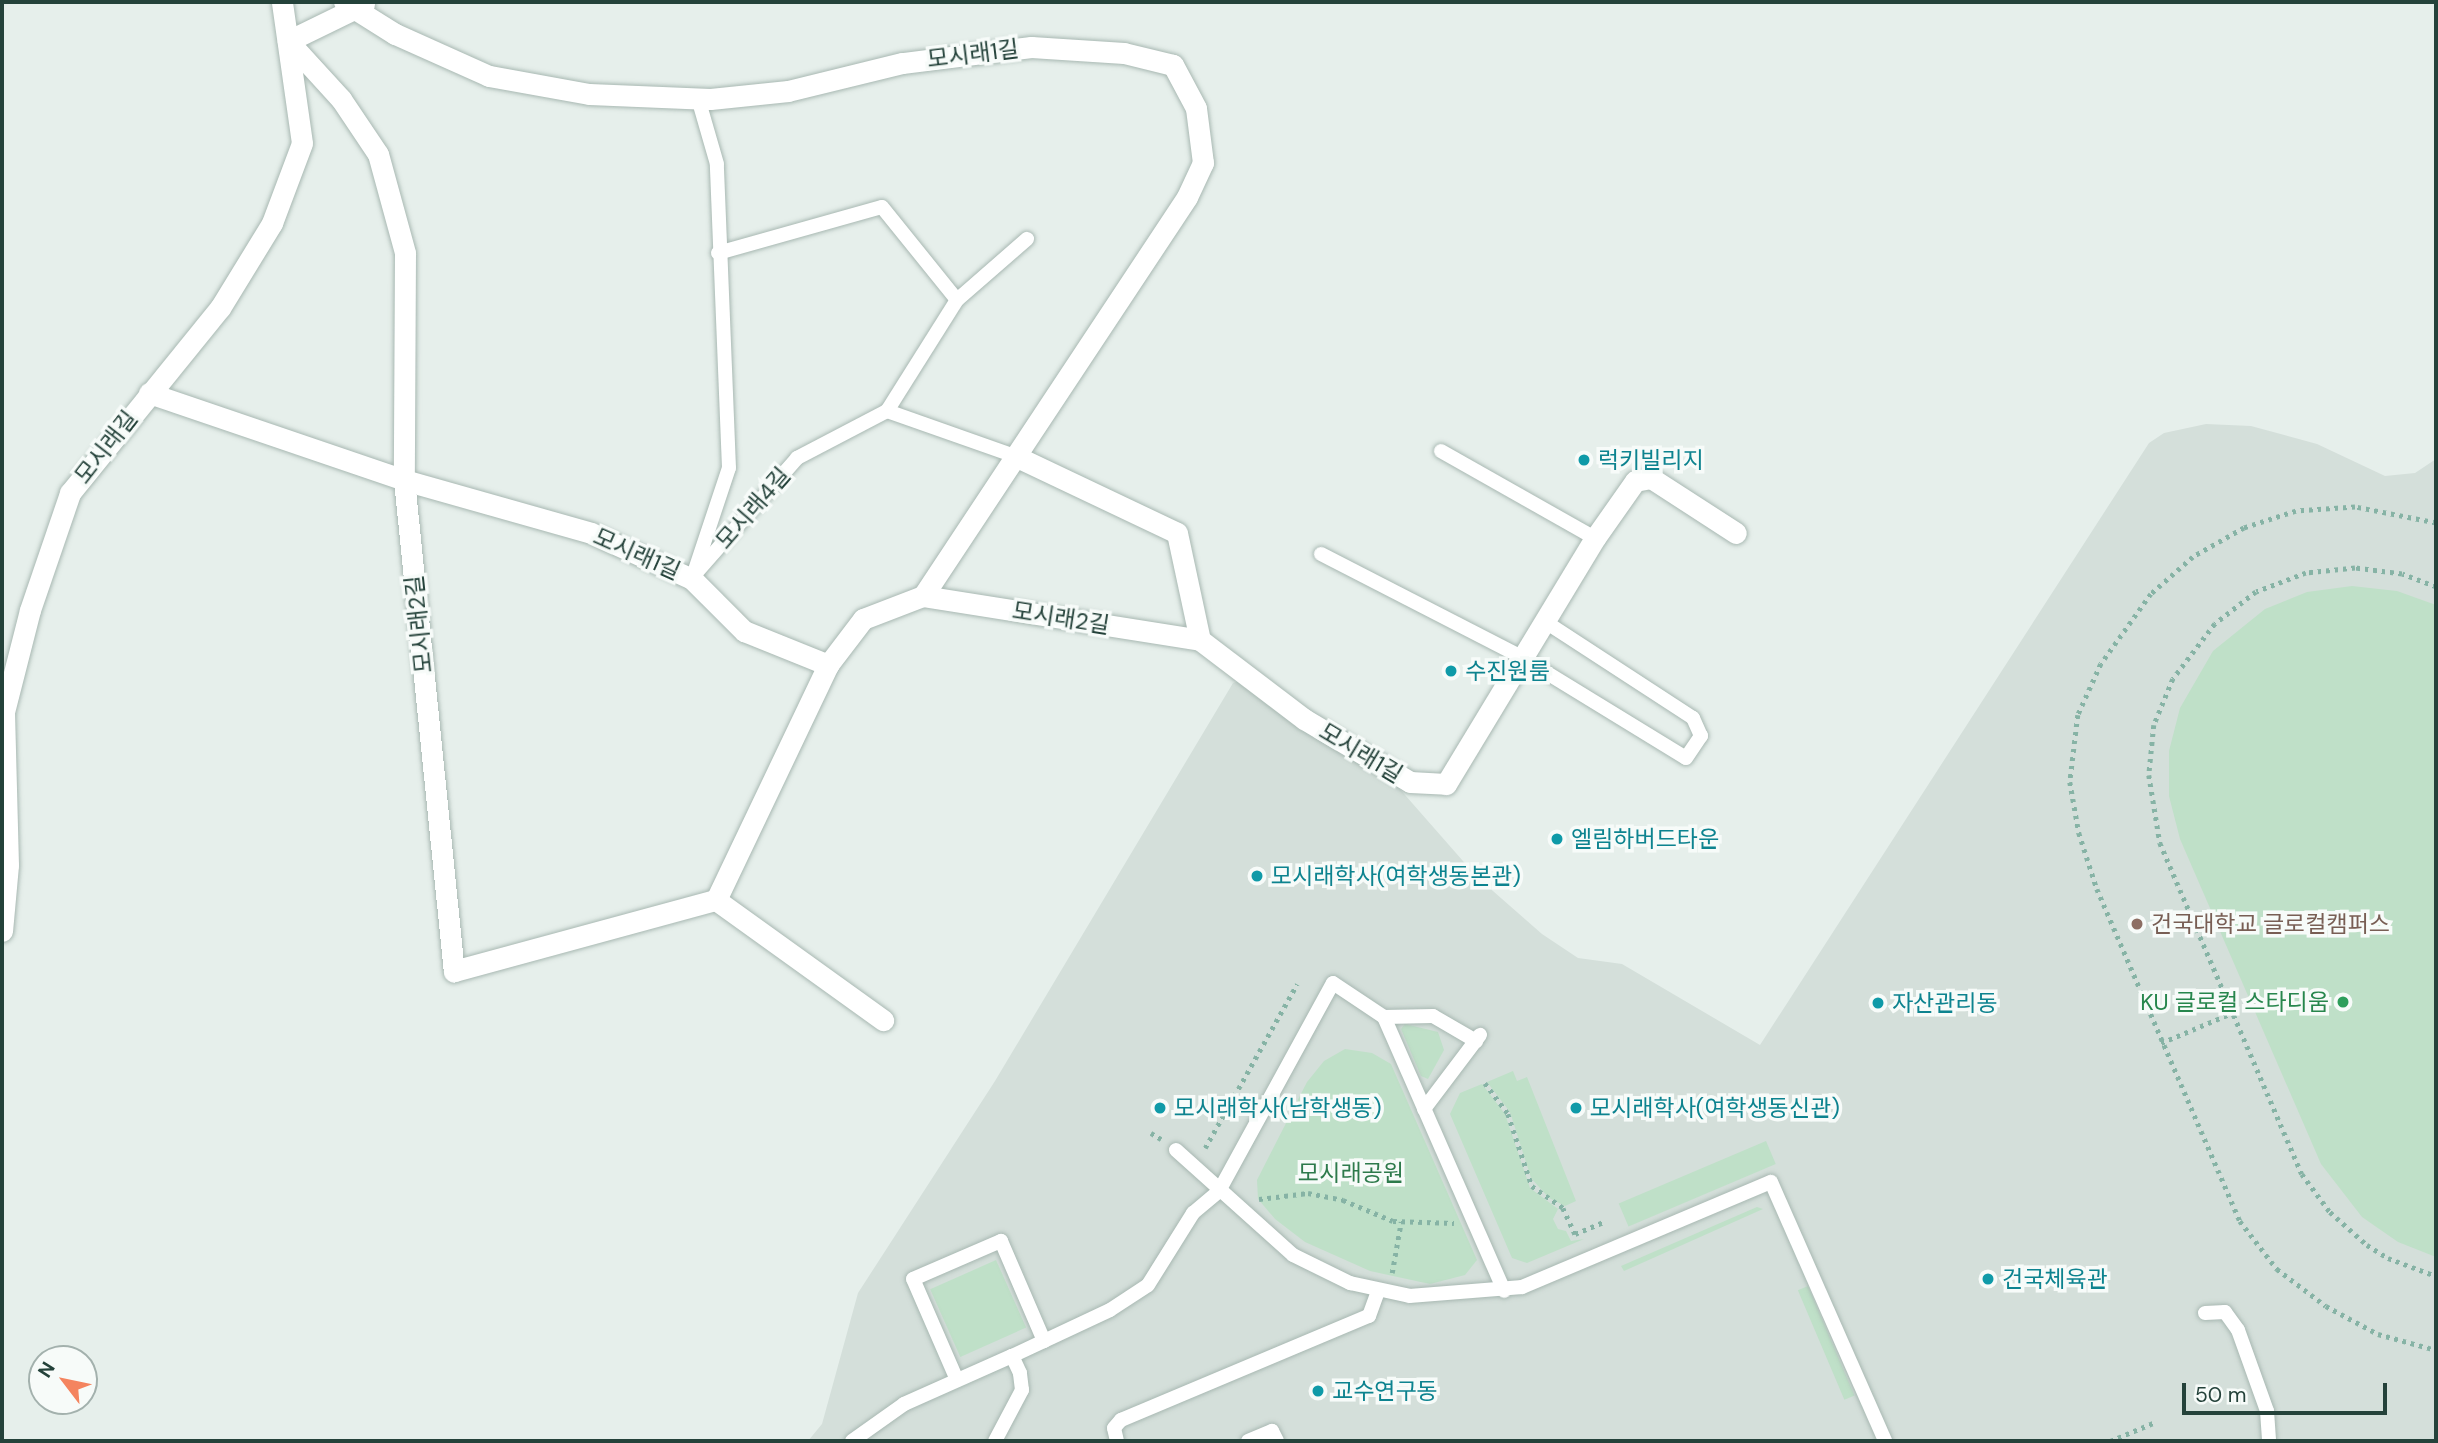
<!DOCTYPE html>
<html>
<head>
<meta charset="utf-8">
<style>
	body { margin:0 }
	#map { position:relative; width:2438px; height:1443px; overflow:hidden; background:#e6efeb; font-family:"DM Sans","Noto Sans KR",sans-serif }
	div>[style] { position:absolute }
	.built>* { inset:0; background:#d4dfda }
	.green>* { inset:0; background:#bfe0c8; transform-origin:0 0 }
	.path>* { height:4.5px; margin-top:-2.25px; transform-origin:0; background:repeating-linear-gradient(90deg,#86b3a5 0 3.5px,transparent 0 8.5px) }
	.roads { filter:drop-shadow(0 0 2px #a8b8b2) drop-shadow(0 0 2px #a8b8b2) }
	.service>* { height:14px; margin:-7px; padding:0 7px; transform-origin:7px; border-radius:7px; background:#fff }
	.minor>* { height:21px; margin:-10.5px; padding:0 10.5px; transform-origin:10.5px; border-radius:10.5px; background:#fff }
	.dots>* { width:19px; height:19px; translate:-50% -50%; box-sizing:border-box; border:4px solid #f7fbf9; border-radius:50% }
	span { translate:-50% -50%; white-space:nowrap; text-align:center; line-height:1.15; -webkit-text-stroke:7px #f7fbf9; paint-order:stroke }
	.street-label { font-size:23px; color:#24423a }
	.culture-label { font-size:23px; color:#0d838f }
	.left { translate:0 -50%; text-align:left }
	.education-label { font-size:23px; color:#785e54 }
	.leisure-label { font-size:23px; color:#27864d }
	.right { translate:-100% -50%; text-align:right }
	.park-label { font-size:23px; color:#2d7a4b }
	.frame { position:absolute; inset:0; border:4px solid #24423a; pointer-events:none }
	.north { position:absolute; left:28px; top:1345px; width:70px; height:70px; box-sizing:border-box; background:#f7fbf9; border:2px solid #a3b1ad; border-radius:50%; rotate:302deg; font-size:19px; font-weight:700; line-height:28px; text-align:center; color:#24423a }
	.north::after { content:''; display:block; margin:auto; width:24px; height:32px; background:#f4845f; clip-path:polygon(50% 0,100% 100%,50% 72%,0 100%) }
	.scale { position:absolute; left:2182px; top:1383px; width:205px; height:32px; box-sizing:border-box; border:4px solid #24423a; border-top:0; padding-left:9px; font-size:21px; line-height:24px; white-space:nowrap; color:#24423a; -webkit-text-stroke:5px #f7fbf9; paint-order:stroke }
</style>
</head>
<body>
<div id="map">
	<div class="built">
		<i style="clip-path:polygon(2206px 424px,2251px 426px,2317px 444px,2385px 476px,2415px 473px,2436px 459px,2436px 1441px,808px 1441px,822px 1424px,858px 1293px,995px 1081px,1233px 683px,1239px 681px,1384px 771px,1477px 877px,1542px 934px,1578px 958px,1622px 964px,1760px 1045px,2149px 443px,2164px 433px)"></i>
	</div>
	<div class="green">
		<i style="clip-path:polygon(2352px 586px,2397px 591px,2436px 605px,2436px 1257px,2398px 1242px,2362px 1217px,2321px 1164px,2180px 839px,2169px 796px,2169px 751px,2180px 708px,2213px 651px,2265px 609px,2307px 592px)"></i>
		<i style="clip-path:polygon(1405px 1024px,1438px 1032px,1444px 1050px,1428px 1079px,1421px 1076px,1401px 1029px)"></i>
		<i style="clip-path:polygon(1345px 1049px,1372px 1053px,1391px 1064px,1477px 1260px,1465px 1275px,1430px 1284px,1370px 1271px,1305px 1242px,1275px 1219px,1258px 1199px,1257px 1180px,1307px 1082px,1324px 1061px)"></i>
		<i style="clip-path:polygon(1513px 1071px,1517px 1081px,1527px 1077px,1576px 1201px,1565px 1206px,1549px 1198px,1531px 1178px,1510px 1112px,1487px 1082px)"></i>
		<i style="clip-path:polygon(1482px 1084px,1505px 1114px,1530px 1188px,1558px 1209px,1553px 1219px,1558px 1229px,1566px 1231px,1571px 1241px,1584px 1239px,1527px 1263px,1512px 1258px,1450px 1114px,1460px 1093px)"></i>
		<i style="left:1766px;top:1141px;width:25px;height:160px;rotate:67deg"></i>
		<i style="clip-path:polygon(1757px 1207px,1763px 1209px,1624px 1271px,1621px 1266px)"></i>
		<i style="left:996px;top:1260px;width:74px;height:72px;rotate:66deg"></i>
		<i style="left:1808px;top:1286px;width:119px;height:11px;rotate:67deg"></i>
	</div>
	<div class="path">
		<i style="left:2436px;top:523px;width:83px;rotate:-168.8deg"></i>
		<i style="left:2355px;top:507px;width:59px;rotate:176.1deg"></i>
		<i style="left:2296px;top:511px;width:55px;rotate:161.9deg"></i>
		<i style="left:2244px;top:528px;width:59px;rotate:150.4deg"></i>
		<i style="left:2193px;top:557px;width:56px;rotate:138.6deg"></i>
		<i style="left:2151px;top:594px;width:86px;rotate:125.5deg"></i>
		<i style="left:2101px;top:664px;width:56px;rotate:114.3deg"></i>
		<i style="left:2078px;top:715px;width:67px;rotate:96.8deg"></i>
		<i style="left:2070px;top:782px;width:52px;rotate:80deg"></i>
		<i style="left:2079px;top:833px;width:59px;rotate:72.2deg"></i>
		<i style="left:2097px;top:889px;width:361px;rotate:66.7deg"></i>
		<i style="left:2240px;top:1221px;width:61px;rotate:52.4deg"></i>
		<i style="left:2277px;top:1269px;width:61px;rotate:37.1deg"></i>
		<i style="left:2326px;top:1306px;width:59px;rotate:28.3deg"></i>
		<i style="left:2378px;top:1334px;width:60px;rotate:15.4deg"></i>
		<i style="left:2436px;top:587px;width:36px;rotate:-159deg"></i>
		<i style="left:2402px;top:574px;width:47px;rotate:-172.7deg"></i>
		<i style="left:2355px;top:568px;width:49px;rotate:174.2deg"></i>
		<i style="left:2306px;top:573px;width:53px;rotate:159.2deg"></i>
		<i style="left:2256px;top:592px;width:52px;rotate:142deg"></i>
		<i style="left:2215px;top:624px;width:69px;rotate:127.4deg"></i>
		<i style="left:2173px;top:679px;width:50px;rotate:112.4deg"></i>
		<i style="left:2154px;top:725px;width:50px;rotate:95.7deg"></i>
		<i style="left:2149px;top:775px;width:69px;rotate:80.8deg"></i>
		<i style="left:2160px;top:843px;width:360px;rotate:66.8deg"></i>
		<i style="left:2302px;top:1174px;width:47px;rotate:53.6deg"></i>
		<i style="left:2330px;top:1212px;width:50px;rotate:41.7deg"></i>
		<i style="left:2367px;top:1245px;width:25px;rotate:32deg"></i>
		<i style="left:2388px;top:1258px;width:51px;rotate:20.6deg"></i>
		<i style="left:2161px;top:1043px;width:77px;rotate:-22.9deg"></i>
		<i style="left:1485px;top:1083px;width:39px;rotate:53deg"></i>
		<i style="left:1508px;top:1114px;width:76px;rotate:71.6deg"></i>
		<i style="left:1532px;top:1186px;width:38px;rotate:35deg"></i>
		<i style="left:1563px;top:1208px;width:29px;rotate:65deg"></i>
		<i style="left:1575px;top:1234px;width:33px;rotate:-23deg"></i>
		<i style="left:1151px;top:1133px;width:12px;rotate:31deg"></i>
		<i style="left:1205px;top:1148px;width:188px;rotate:-60.7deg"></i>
		<i style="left:1259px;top:1199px;width:49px;rotate:-7deg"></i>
		<i style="left:1308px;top:1193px;width:36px;rotate:11deg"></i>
		<i style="left:1343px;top:1200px;width:54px;rotate:22.8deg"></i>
		<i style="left:1393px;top:1221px;width:61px;rotate:1.9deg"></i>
		<i style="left:1392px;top:1273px;width:52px;rotate:-80deg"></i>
		<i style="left:2110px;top:1441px;width:47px;rotate:-22.7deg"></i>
	</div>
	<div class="roads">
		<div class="service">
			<i style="left:718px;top:253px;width:170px;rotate:-15.7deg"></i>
			<i style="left:882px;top:207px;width:119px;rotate:51.1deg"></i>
			<i style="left:957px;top:300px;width:93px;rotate:-41.1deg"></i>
			<i style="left:887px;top:411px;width:136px;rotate:19.4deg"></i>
			<i style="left:1441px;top:451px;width:177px;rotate:29.5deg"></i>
			<i style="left:1321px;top:554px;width:225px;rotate:27.2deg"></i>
			<i style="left:1521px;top:657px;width:193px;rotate:31.5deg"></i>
			<i style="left:1686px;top:758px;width:27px;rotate:-56deg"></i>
			<i style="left:1701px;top:736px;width:20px;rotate:-114deg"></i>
			<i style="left:1693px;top:718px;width:178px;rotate:-146.9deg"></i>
			<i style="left:697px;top:572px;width:152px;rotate:-48.7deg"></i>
			<i style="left:797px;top:458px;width:102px;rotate:-27.6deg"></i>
			<i style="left:887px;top:411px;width:131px;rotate:-57.8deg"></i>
			<i style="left:692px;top:579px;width:117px;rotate:-71.6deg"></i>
			<i style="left:729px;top:468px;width:304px;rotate:-92.3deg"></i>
			<i style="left:717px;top:164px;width:69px;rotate:-106.1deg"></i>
			<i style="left:1384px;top:1017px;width:49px;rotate:-1.2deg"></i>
			<i style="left:1433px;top:1016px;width:50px;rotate:30.2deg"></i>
			<i style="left:1424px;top:1109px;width:93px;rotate:-52.9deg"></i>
			<i style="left:1176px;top:1150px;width:157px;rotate:41.9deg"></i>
			<i style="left:1293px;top:1255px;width:64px;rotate:26.2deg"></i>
			<i style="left:1350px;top:1283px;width:61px;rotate:12.2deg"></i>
			<i style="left:1410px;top:1296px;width:112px;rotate:-4.6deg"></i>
			<i style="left:1522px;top:1287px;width:270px;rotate:-22.9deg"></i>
			<i style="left:1771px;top:1182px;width:283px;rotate:66.2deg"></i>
			<i style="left:2205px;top:1313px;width:20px;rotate:-3deg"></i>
			<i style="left:2225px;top:1312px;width:22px;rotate:54deg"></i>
			<i style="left:2238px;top:1330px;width:86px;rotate:70.3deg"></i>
			<i style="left:2267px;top:1411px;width:30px;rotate:86deg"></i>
			<i style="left:957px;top:1380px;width:110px;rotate:-113.5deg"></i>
			<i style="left:913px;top:1279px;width:96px;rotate:-23.4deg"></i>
			<i style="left:1001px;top:1241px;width:109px;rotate:66.7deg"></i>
			<i style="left:852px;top:1441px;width:64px;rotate:-35.4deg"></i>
			<i style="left:904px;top:1404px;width:118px;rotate:-24deg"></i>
			<i style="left:995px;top:1441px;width:58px;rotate:-62.1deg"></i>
			<i style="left:1022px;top:1390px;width:17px;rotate:-97deg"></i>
			<i style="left:1020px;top:1373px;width:19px;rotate:-115deg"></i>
			<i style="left:1012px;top:1356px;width:108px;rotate:-25.1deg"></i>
			<i style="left:1110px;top:1310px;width:45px;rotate:-33.3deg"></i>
			<i style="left:1148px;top:1285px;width:85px;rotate:-58deg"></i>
			<i style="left:1193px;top:1213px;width:34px;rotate:-40deg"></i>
			<i style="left:1219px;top:1191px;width:237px;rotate:-61.3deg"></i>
			<i style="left:1333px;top:983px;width:61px;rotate:33.7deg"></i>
			<i style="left:1384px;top:1017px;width:299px;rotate:66.3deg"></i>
			<i style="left:1117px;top:1441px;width:13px;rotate:-103deg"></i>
			<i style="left:1114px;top:1428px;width:11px;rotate:-49deg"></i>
			<i style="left:1121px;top:1420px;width:269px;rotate:-22.8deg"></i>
			<i style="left:1369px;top:1316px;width:27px;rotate:-70deg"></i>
			<i style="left:1248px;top:1441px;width:26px;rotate:-23deg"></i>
			<i style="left:1272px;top:1431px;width:11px;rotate:63deg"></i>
		</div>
		<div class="minor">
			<i style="left:364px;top:4px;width:85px;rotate:154deg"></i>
			<i style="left:288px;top:41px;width:79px;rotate:47.6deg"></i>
			<i style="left:341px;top:99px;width:66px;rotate:56.1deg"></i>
			<i style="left:378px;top:154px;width:103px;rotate:74.7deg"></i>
			<i style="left:405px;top:253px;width:227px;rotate:90.3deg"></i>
			<i style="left:404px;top:480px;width:494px;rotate:84.2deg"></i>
			<i style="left:454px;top:971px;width:271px;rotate:-15.2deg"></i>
			<i style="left:716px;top:900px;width:260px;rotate:-64.5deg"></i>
			<i style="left:149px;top:393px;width:269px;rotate:18.8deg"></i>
			<i style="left:404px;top:480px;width:194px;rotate:15.8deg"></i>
			<i style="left:591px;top:533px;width:111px;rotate:24.5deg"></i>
			<i style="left:692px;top:579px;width:74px;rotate:45deg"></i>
			<i style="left:744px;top:631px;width:91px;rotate:22deg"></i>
			<i style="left:828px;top:665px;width:58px;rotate:-52.7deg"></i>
			<i style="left:863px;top:619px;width:64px;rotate:-21deg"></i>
			<i style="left:923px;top:596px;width:478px;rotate:-56.5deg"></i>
			<i style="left:1187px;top:197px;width:38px;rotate:-65deg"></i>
			<i style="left:1203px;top:163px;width:55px;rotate:-97.3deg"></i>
			<i style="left:1196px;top:108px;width:49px;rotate:-118.1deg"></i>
			<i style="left:1173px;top:65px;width:50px;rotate:-166.2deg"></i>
			<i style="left:1124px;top:53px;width:93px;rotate:-176.3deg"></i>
			<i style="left:1031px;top:47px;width:130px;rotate:172.9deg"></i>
			<i style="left:902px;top:63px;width:117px;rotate:166.2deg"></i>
			<i style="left:788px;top:91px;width:78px;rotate:174.1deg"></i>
			<i style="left:710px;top:99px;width:121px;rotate:-177.6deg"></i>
			<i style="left:589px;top:94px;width:102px;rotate:-169.8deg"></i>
			<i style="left:489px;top:76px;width:103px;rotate:-155.9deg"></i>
			<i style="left:395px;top:34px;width:60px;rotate:-147.9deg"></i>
			<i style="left:1015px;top:456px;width:179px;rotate:25.4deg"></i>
			<i style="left:1177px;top:533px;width:109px;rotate:77.9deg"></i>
			<i style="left:1200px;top:640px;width:131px;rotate:37.2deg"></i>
			<i style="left:1304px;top:719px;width:123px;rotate:30.7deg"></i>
			<i style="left:1410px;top:782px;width:36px;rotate:3deg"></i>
			<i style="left:1446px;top:784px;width:288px;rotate:-58.8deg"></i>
			<i style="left:1595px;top:538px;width:70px;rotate:-54.9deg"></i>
			<i style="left:1635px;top:481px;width:16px;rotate:-11deg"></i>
			<i style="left:1651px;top:478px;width:101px;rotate:32.9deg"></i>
			<i style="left:923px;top:596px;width:280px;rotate:9deg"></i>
			<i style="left:716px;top:900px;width:206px;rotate:35.7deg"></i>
			<i style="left:2px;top:931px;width:66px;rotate:-84.8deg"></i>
			<i style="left:8px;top:865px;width:153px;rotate:-91.5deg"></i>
			<i style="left:4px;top:712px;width:105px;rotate:-75.7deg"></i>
			<i style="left:30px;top:610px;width:124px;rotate:-71.1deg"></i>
			<i style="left:70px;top:493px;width:238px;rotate:-51deg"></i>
			<i style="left:220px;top:308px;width:100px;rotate:-58.5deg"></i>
			<i style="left:272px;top:223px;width:85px;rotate:-69.4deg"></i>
			<i style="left:302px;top:143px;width:142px;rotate:-98.1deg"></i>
		</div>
	</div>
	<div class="dots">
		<i style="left:1584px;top:460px;background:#0f9aa8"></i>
		<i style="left:1451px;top:671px;background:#0f9aa8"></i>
		<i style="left:1557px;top:839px;background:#0f9aa8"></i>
		<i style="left:1257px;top:876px;background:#0f9aa8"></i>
		<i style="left:2137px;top:924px;background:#8d6e63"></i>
		<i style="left:2343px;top:1002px;background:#2e9e5b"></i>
		<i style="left:1878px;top:1003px;background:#0f9aa8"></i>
		<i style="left:1160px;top:1108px;background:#0f9aa8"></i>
		<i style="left:1576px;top:1108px;background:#0f9aa8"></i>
		<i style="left:1988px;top:1279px;background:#0f9aa8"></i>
		<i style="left:1318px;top:1391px;background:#0f9aa8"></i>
	</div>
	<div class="street-label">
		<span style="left:973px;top:54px;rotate:-7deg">모시래1길</span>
		<span style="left:106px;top:447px;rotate:-52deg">모시래길</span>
		<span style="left:753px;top:508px;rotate:-49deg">모시래4길</span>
		<span style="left:637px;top:554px;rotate:24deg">모시래1길</span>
		<span style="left:1061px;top:618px;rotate:9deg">모시래2길</span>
		<span style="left:419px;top:624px;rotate:-96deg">모시래2길</span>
		<span style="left:1361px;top:753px;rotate:31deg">모시래1길</span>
	</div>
	<div class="culture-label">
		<span class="left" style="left:1598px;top:460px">럭키빌리지</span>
		<span class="left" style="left:1465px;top:671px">수진원룸</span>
		<span class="left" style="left:1571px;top:839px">엘림하버드타운</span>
		<span class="left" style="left:1271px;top:876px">모시래학사(여학생동본관)</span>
		<span class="left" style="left:1892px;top:1003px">자산관리동</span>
		<span class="left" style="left:1174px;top:1108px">모시래학사(남학생동)</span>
		<span class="left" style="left:1590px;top:1108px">모시래학사(여학생동신관)</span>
		<span class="left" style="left:2002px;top:1279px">건국체육관</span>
		<span class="left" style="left:1332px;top:1391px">교수연구동</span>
	</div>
	<div class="education-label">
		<span class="left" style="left:2151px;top:924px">건국대학교 글로컬캠퍼스</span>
	</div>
	<div class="leisure-label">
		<span class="right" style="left:2329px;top:1002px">KU 글로컬 스타디움</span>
	</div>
	<div class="park-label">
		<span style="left:1351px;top:1173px">모시래공원</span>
	</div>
	<div class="frame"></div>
	<div class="north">N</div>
	<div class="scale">50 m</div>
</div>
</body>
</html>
